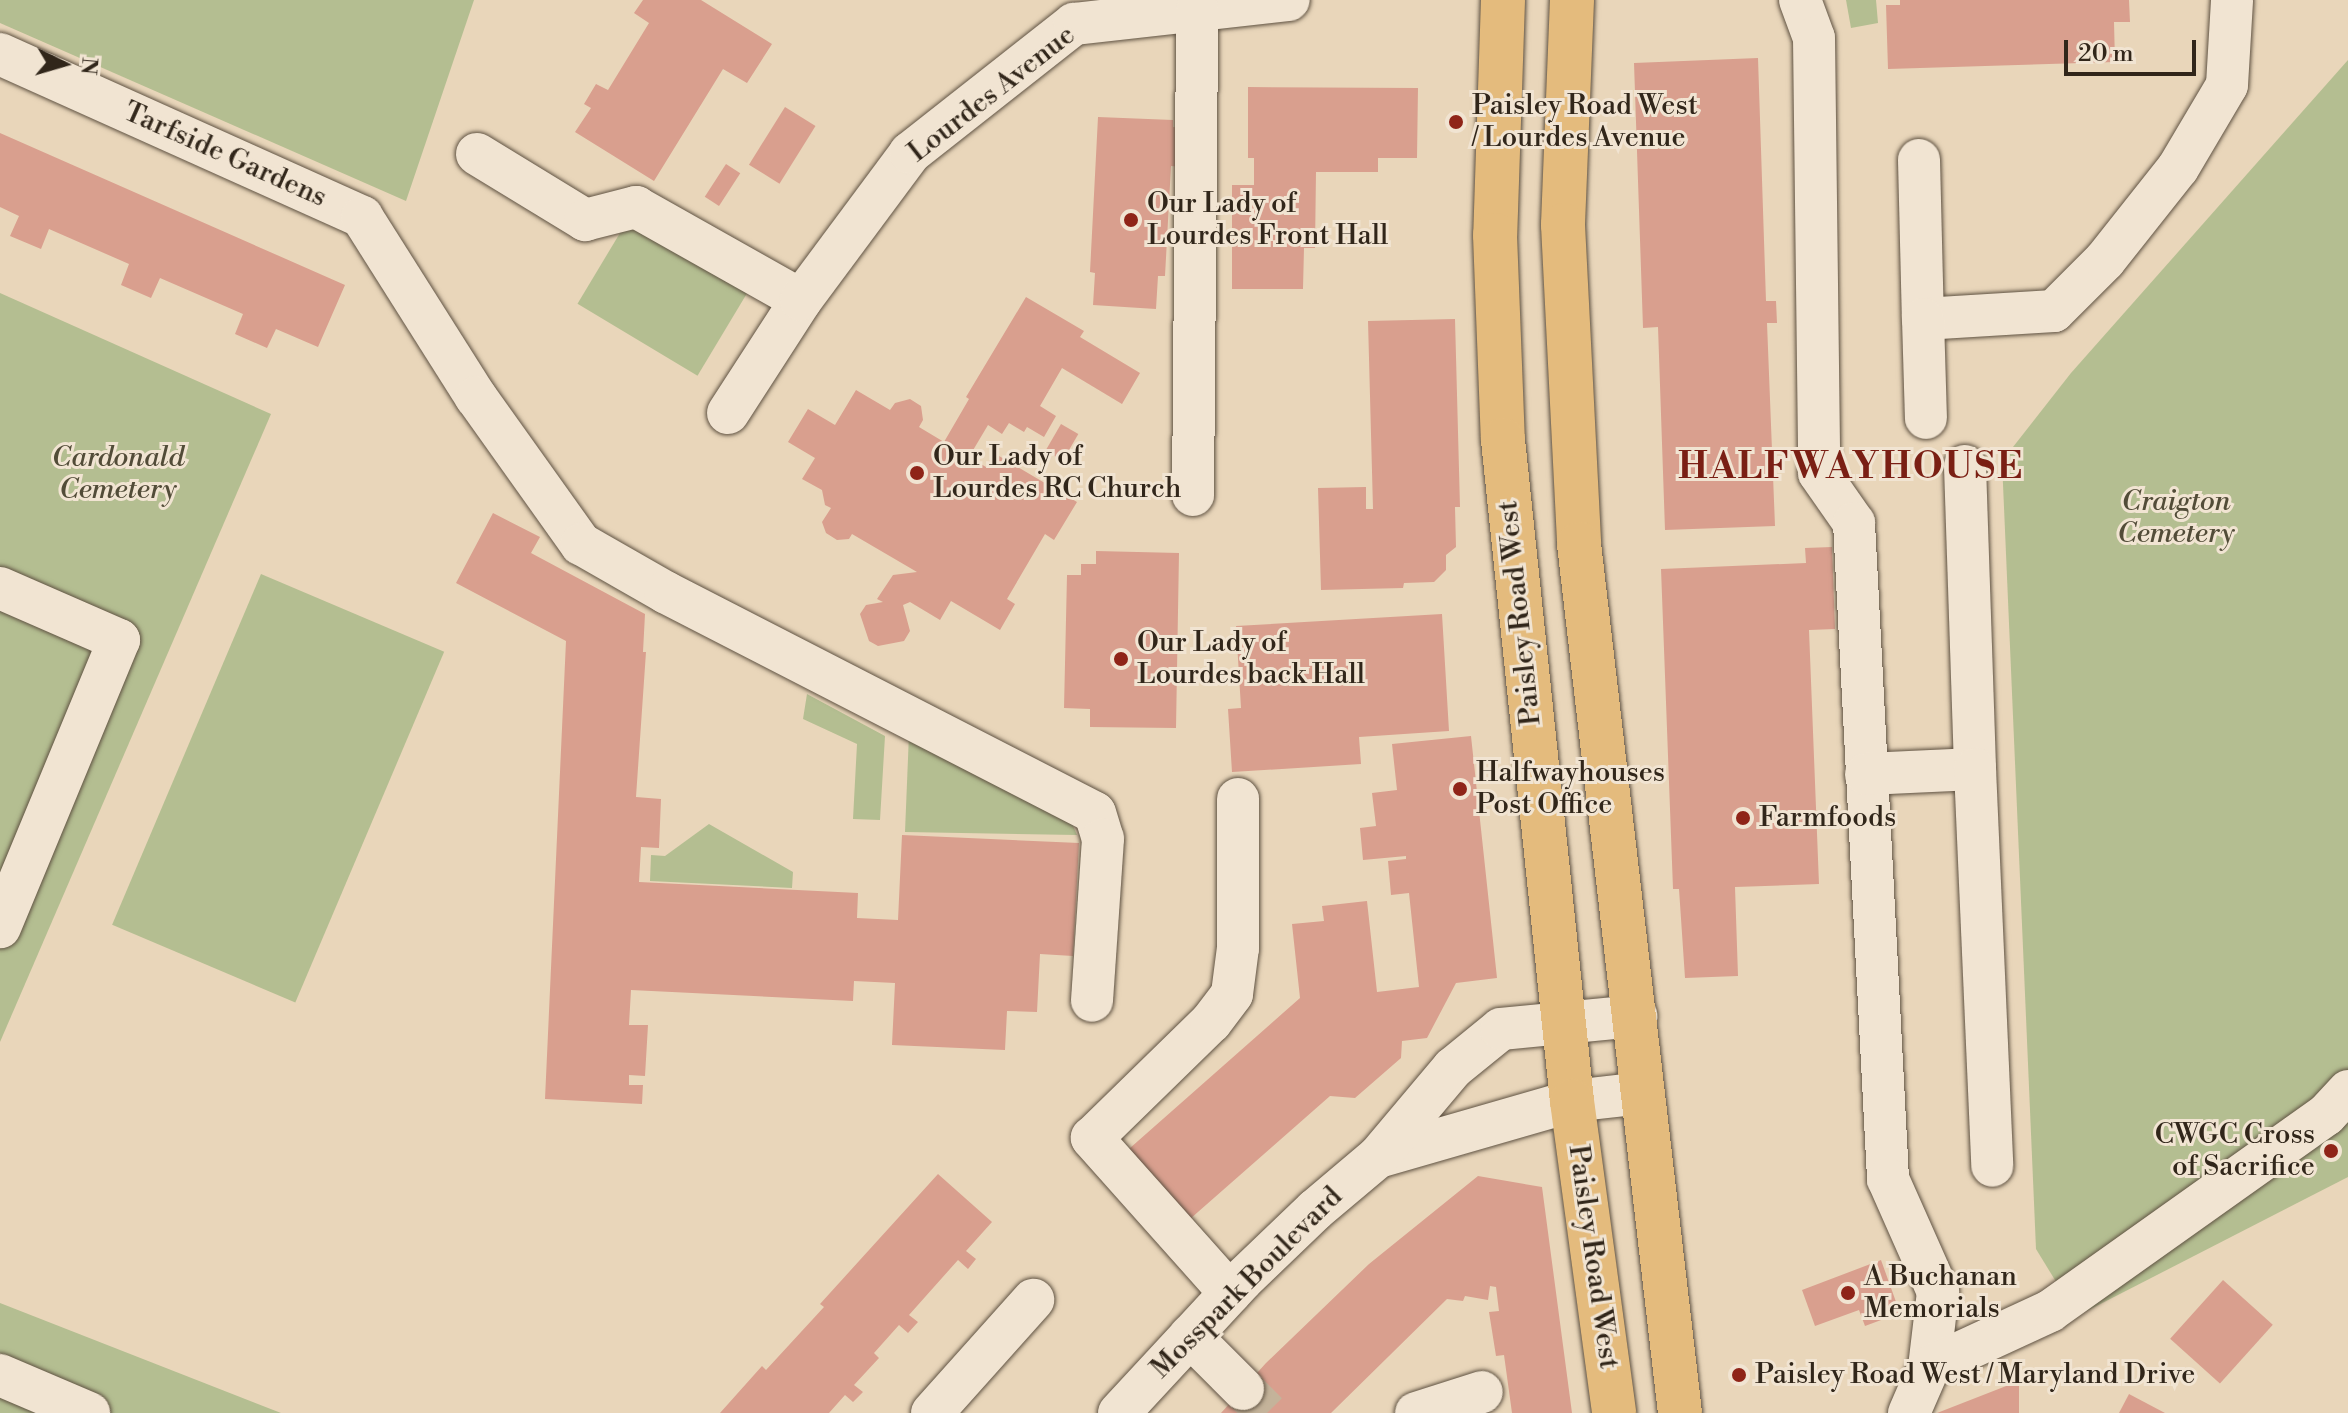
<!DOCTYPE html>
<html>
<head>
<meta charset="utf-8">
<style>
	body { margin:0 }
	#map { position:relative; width:2348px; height:1413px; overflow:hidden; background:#e9d6ba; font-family:"Libre Bodoni",serif }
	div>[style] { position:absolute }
	.green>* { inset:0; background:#b4be91; transform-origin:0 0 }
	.building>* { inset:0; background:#d99f8e; transform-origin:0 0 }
	.minor-tunnel>* { height:42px; margin-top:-21px; transform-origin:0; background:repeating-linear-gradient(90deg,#c4b39a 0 42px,transparent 0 63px) }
	.roads { filter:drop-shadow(0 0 2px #5f5242) drop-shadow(0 0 2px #5f5242) }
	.minor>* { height:42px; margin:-21px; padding:0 21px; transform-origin:21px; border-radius:21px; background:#f1e4d2 }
	.major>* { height:44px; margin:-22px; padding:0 22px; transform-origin:22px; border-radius:22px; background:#e4bb7d }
	.dots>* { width:22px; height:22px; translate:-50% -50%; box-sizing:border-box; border:4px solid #f1e4d2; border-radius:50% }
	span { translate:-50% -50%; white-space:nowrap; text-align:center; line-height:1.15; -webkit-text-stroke:6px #f1e4d2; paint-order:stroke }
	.street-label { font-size:28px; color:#31261a }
	.poi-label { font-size:28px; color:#31261a }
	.left { translate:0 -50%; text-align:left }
	.right { translate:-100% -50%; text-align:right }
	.park-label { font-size:28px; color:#524c38; font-style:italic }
	.district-label { font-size:36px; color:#7a1f14; font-weight:700; letter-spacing:2px }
	.north { position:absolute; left:24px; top:24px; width:80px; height:80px; -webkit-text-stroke:6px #f1e4d2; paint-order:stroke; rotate:95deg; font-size:22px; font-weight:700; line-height:32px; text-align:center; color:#31261a }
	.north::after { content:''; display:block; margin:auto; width:28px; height:36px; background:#31261a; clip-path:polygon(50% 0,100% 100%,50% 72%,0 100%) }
	.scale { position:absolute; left:2064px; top:40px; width:132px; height:36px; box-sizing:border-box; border:4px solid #31261a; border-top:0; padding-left:10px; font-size:24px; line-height:28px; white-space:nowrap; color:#31261a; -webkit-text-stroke:6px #f1e4d2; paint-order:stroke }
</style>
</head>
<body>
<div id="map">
	<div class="green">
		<i style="clip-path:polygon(0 0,474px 0,406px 201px,0 23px)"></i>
		<i style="clip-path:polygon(1846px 0,1876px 0,1878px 23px,1851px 28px)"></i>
		<i style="clip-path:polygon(2348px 60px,2348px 1177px,2077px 1316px,2036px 1249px,2002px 461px,2071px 373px)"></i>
		<i style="left:629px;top:218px;width:140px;height:100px;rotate:31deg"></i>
		<i style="clip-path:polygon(0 293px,271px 414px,0 1042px)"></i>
		<i style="left:261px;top:574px;width:199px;height:381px;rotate:23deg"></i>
		<i style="clip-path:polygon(807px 694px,885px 736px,880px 820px,853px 819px,857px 744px,803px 719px)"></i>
		<i style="clip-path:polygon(909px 734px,1071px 821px,1077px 835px,905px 832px)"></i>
		<i style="clip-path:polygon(709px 824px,793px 872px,792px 888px,650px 881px,651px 855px,665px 856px)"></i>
		<i style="clip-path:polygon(0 1303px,281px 1413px,0 1413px)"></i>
	</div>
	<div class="building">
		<i style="clip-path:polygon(643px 0,701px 0,772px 44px,747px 83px,723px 69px,654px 181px,575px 132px,591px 108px,584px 104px,596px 84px,608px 90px,649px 23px,634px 13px)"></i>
		<i style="clip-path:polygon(1900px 0,2129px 0,2130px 22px,2114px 22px,2115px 62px,1888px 69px,1886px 5px,1900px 5px)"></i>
		<i style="clip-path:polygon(1758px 58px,1766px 301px,1776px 301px,1777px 323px,1767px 323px,1775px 526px,1665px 530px,1658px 327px,1643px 328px,1634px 63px)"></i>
		<i style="clip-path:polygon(1248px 87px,1418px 88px,1417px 158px,1378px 158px,1378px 172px,1316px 172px,1315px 248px,1304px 248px,1303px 289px,1232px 289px,1232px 185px,1254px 185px,1254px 158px,1248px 158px)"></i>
		<i style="left:785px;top:107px;width:36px;height:68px;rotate:32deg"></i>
		<i style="clip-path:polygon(1098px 117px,1173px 120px,1173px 127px,1184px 128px,1182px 167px,1171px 166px,1165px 276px,1158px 276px,1156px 309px,1093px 305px,1095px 273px,1090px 272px)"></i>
		<i style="clip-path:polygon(0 133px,345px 285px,318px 347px,276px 329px,267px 348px,235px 334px,243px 314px,160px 278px,151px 298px,121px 285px,129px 264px,49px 229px,41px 249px,10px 236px,19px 216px,0 207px)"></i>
		<i style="left:726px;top:164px;width:17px;height:39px;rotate:33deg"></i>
		<i style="clip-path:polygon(1026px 297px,1084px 331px,1080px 337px,1140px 373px,1122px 404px,1062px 368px,1040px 406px,1056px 416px,1044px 437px,1027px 427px,1024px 432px,1009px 423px,1002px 434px,988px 425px,969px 457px,986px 467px,994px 453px,1077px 502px,1054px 540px,1045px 534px,1007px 599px,1015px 604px,1000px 630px,951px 601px,940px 620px,910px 602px,903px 605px,910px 631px,904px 641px,878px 646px,869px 641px,860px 614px,866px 605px,883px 602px,877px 599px,893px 575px,917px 572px,852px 534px,849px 539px,837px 540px,826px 533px,822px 522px,831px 508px,825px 505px,822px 490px,802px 479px,815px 458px,788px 442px,808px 409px,835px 425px,856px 390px,890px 410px,895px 403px,910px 399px,921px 406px,923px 420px,919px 427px,944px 442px,969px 399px,966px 397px)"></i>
		<i style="clip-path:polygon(1455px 319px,1460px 507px,1455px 507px,1456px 547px,1446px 555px,1446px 570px,1434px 582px,1404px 583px,1403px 588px,1321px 590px,1318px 488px,1366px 487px,1366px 509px,1373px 509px,1368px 321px)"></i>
		<i style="left:1061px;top:424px;width:20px;height:31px;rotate:30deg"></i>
		<i style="clip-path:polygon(493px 513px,540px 537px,531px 553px,645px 614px,643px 652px,646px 652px,636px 797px,661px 799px,659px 848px,641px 847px,639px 882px,858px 893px,857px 918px,898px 920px,902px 835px,1079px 843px,1073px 956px,1040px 954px,1037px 1012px,1007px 1011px,1005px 1050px,892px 1045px,895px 983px,854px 981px,853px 1001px,631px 990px,629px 1025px,648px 1025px,645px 1076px,629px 1075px,629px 1085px,643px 1085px,642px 1104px,545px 1099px,566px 641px,456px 583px)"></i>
		<i style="clip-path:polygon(1832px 547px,1835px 629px,1809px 630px,1819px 884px,1735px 887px,1738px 976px,1685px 978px,1679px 889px,1673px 889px,1661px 569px,1806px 563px,1805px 548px)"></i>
		<i style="clip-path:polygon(1096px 551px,1179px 553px,1176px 728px,1090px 727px,1090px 709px,1064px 708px,1067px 575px,1081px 575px,1081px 564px,1096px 564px)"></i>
		<i style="clip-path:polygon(1442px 614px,1449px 731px,1359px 737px,1361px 764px,1232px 772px,1228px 709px,1241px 708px,1236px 626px)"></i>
		<i style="clip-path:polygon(1471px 736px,1497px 978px,1456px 983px,1427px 1038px,1402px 1041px,1401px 1058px,1355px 1098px,1330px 1096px,1182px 1226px,1121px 1156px,1300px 998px,1292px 924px,1324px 921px,1322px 906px,1367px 901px,1377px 992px,1419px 987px,1409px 893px,1391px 895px,1388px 861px,1406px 859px,1406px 856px,1363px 860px,1360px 828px,1376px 826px,1372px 793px,1397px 790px,1392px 744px)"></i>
		<i style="clip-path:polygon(938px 1174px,992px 1222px,966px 1251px,976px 1259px,968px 1269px,958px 1260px,909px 1315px,918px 1322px,908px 1333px,899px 1325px,874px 1353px,879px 1358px,854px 1385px,863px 1392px,853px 1402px,845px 1395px,829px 1413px,720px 1413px,762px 1366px,766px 1370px,824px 1307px,820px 1304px)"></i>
		<i style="clip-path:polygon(1478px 1176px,1542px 1187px,1572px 1413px,1512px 1413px,1504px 1355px,1496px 1356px,1489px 1312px,1499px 1311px,1496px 1287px,1490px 1286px,1488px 1300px,1465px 1296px,1463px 1301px,1447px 1299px,1331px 1413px,1221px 1413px,1266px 1363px,1369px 1264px)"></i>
		<i style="clip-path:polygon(1881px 1260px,1900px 1313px,1865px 1326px,1859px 1310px,1815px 1326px,1802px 1290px)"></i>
		<i style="left:2223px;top:1280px;width:67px;height:79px;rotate:42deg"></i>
		<i style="clip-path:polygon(2019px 1381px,2019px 1413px,1937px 1413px)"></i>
		<i style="clip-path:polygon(2129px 1394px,2165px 1413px,2119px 1413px)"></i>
	</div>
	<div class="minor-tunnel">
		<i style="left:1243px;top:1389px;width:34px;rotate:45deg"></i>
	</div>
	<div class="roads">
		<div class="minor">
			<i style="left:1800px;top:0;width:40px;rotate:69.8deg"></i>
			<i style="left:1814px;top:38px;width:435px;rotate:89.3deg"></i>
			<i style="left:1819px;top:473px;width:61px;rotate:55deg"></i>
			<i style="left:1854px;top:523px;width:657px;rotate:87.03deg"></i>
			<i style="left:1888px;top:1179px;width:124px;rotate:66.1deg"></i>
			<i style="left:1938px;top:1292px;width:76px;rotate:96.8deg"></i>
			<i style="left:0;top:54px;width:397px;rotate:24.2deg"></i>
			<i style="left:362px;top:217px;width:213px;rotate:57.7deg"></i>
			<i style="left:476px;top:397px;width:181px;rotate:54.5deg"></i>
			<i style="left:581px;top:544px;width:97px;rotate:29.7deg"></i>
			<i style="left:665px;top:592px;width:483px;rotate:27.2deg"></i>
			<i style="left:1095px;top:813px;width:27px;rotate:73deg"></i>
			<i style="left:1103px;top:839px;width:162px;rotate:93.9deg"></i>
			<i style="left:477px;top:154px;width:127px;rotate:31.4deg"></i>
			<i style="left:585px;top:220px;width:53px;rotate:-14.3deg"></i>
			<i style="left:636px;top:207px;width:189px;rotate:29.4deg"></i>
			<i style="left:1919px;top:160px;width:159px;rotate:88.6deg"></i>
			<i style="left:1923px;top:319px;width:131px;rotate:-3.5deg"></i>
			<i style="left:2054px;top:311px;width:72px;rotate:-45deg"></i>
			<i style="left:2105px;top:260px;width:117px;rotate:-51.6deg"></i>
			<i style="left:2178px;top:168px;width:96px;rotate:-59.4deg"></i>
			<i style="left:2227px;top:85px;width:85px;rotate:-86.6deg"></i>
			<i style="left:1923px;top:319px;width:99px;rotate:88.3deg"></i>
			<i style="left:728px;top:413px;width:135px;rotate:-57.1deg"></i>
			<i style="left:801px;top:300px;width:183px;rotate:-53.4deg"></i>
			<i style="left:910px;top:153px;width:209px;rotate:-38.2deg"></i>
			<i style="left:1074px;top:24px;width:216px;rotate:-6.4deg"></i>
			<i style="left:1965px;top:466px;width:303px;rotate:88.1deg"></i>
			<i style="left:1193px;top:495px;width:485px;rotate:-89.5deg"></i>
			<i style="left:0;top:588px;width:130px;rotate:23.6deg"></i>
			<i style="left:119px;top:640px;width:311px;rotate:112.5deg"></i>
			<i style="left:1866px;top:774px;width:109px;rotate:-2.6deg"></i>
			<i style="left:1975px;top:769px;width:397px;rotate:87.5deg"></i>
			<i style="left:1378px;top:1157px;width:202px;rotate:-16.1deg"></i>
			<i style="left:1572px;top:1101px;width:70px;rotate:-6.5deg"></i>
			<i style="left:1230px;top:1293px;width:208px;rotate:-131.7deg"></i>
			<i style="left:1092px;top:1138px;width:166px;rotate:-44.3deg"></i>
			<i style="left:1211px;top:1022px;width:35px;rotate:-53deg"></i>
			<i style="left:1232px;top:994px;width:46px;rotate:-82.6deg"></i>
			<i style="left:1238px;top:948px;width:149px;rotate:-90deg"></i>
			<i style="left:1190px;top:1336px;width:75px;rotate:45deg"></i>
			<i style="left:0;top:1375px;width:97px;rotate:23.1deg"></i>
			<i style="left:932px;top:1413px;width:152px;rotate:-48.2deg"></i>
			<i style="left:1119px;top:1413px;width:181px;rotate:-47.2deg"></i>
			<i style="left:1242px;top:1280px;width:101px;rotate:-43.8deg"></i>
			<i style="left:1315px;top:1210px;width:82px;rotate:-40.1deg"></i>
			<i style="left:1378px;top:1157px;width:116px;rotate:-49.9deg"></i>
			<i style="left:1453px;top:1068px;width:62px;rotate:-39.1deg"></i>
			<i style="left:1501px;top:1029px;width:136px;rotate:-5.5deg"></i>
			<i style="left:1416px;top:1413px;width:69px;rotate:-17.7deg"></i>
			<i style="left:1909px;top:1413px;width:50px;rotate:-66.5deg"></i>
			<i style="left:1929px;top:1367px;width:133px;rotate:-24.8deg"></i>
			<i style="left:2050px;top:1311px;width:339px;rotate:-35.4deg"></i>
			<i style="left:2326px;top:1115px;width:33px;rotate:-47deg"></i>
		</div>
		<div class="major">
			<i style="left:1503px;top:0;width:235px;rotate:91.9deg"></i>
			<i style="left:1495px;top:235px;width:205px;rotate:87.8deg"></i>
			<i style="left:1503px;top:440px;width:665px;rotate:84.04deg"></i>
			<i style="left:1572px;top:1101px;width:315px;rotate:82.3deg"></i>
			<i style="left:1572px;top:0;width:225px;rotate:92.3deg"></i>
			<i style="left:1563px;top:225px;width:319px;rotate:87.1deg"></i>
			<i style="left:1579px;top:544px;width:875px;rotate:83.37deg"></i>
		</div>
	</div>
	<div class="dots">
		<i style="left:1456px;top:122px;background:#8f2418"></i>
		<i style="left:1131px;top:220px;background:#8f2418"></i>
		<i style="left:917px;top:473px;background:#8f2418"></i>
		<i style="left:1121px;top:659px;background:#8f2418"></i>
		<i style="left:1460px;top:789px;background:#8f2418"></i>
		<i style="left:1743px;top:818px;background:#8f2418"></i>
		<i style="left:2331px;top:1151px;background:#8f2418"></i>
		<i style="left:1848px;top:1293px;background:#8f2418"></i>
		<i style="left:1739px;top:1375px;background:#8f2418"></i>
	</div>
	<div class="street-label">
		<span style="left:992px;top:94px;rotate:-38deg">Lourdes Avenue</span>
		<span style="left:225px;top:155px;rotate:24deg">Tarfside Gardens</span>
		<span style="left:1520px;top:613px;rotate:-96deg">Paisley Road West</span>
		<span style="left:1593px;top:1257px;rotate:82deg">Paisley Road West</span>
		<span style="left:1247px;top:1283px;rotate:-45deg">Mosspark Boulevard</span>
	</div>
	<div class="poi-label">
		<span class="left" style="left:1472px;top:122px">Paisley Road West<br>/ Lourdes Avenue</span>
		<span class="left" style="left:1147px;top:220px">Our Lady of<br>Lourdes Front Hall</span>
		<span class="left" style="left:933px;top:473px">Our Lady of<br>Lourdes RC Church</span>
		<span class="left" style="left:1137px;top:659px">Our Lady of<br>Lourdes back Hall</span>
		<span class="left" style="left:1476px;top:789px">Halfwayhouses<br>Post Office</span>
		<span class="left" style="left:1759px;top:818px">Farmfoods</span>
		<span class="right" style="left:2315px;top:1151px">CWGC Cross<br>of Sacrifice</span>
		<span class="left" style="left:1864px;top:1293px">A Buchanan<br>Memorials</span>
		<span class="left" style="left:1755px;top:1375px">Paisley Road West / Maryland Drive</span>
	</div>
	<div class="park-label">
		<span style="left:118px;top:474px">Cardonald<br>Cemetery</span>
		<span style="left:2176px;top:518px">Craigton<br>Cemetery</span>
	</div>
	<div class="district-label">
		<span style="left:1851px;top:468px">HALFWAYHOUSE</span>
	</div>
	<div class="north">N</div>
	<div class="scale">20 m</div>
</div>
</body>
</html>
